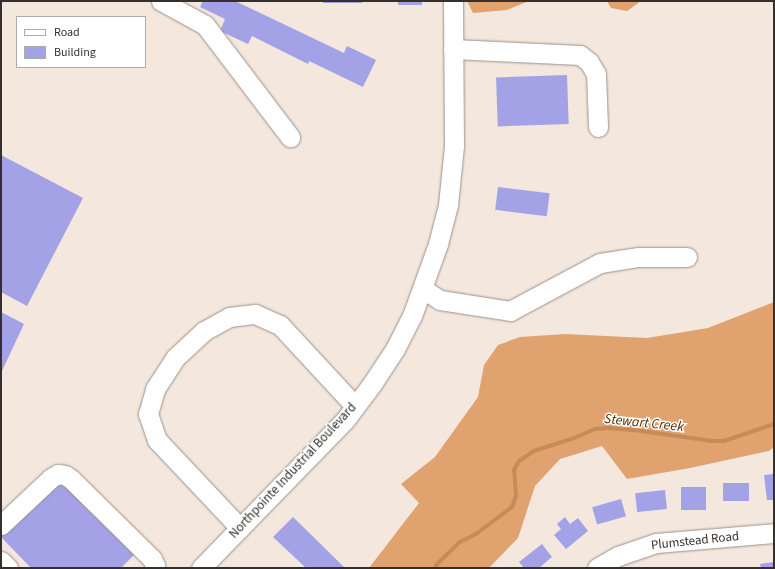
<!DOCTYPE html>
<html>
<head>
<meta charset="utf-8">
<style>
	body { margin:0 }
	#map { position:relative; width:775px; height:569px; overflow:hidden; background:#f3e7de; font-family:"Source Sans 3",sans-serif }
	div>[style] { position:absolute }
	.forest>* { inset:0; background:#e0a26f }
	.stream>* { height:4px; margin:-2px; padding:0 2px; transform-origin:2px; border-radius:2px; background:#c78b58 }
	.building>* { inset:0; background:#a3a2e7; transform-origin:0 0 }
	.roads { filter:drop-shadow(0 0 1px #9c9189) drop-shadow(0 0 1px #9c9189) }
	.minor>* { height:19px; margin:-9.5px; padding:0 9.5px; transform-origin:9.5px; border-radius:9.5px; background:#fff }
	span { translate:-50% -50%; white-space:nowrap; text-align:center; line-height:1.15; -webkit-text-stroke:3px #fff; paint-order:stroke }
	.street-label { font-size:13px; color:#35302d }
	.water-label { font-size:14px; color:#552d02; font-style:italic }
	.frame { position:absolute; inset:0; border:2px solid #35302d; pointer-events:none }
	.legend { position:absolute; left:16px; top:16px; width:130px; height:52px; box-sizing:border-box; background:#fff; border:1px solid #aeacab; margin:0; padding:5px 7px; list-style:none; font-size:12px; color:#35302d }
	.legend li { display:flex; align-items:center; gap:8px; height:20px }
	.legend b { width:20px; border:1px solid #aeacab }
</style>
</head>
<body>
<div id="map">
	<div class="forest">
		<i style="clip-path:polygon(467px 1px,529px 1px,507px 10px,473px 13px)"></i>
		<i style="clip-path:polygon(607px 1px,641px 1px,627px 11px,611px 8px)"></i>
		<i style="clip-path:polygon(774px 302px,774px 447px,769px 451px,690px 468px,627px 479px,602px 446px,560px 459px,535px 486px,518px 538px,489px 568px,369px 568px,419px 503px,401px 484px,435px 457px,478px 397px,484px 365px,498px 345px,520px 337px,565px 334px,647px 338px,708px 328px)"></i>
	</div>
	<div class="stream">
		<i style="left:435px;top:568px;width:4px;rotate:-63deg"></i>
		<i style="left:437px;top:564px;width:32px;rotate:-44deg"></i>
		<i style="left:460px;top:542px;width:18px;rotate:-27deg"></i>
		<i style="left:476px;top:534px;width:45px;rotate:-36.9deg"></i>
		<i style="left:512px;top:507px;width:12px;rotate:-70deg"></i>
		<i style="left:516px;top:496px;width:26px;rotate:-94deg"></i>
		<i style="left:514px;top:470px;width:10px;rotate:-61deg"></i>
		<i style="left:519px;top:461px;width:18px;rotate:-34deg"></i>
		<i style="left:534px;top:451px;width:40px;rotate:-18deg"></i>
		<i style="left:572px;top:439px;width:24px;rotate:-24deg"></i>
		<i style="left:594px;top:429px;width:14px;rotate:-4deg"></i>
		<i style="left:608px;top:428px;width:33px;rotate:5deg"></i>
		<i style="left:641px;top:431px;width:72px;rotate:8deg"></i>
		<i style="left:712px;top:441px;width:12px"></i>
		<i style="left:724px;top:441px;width:53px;rotate:-18.8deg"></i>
	</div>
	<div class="building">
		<i style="clip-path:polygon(203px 1px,235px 1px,344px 53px,347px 46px,376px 60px,363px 87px,309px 61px,308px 64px,252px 36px,248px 44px,220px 31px,225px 19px,200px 7px)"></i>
		<i style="left:323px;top:1px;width:39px;height:2px"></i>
		<i style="left:398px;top:1px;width:24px;height:4px"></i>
		<i style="left:567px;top:75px;width:49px;height:71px;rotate:88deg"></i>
		<i style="clip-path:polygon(1px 155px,83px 198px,27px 306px,1px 292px)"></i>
		<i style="left:498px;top:187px;width:52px;height:23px;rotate:7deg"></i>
		<i style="clip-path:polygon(1px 312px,24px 324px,1px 373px)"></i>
		<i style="clip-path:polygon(774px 474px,774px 500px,767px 500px,764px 475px)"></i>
		<i style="clip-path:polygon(57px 476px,134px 555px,121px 568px,31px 568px,1px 537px,1px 531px)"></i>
		<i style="left:723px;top:483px;width:26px;height:18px"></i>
		<i style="left:706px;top:487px;width:23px;height:25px;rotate:90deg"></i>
		<i style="left:665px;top:490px;width:19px;height:30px;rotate:84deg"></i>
		<i style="left:621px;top:499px;width:18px;height:30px;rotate:74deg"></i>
		<i style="clip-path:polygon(293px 517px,345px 568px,306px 568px,273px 537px)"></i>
		<i style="clip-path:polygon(565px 517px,570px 524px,578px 518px,588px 531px,566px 549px,554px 535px,561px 529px,557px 524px)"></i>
		<i style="clip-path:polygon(542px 544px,552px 557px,539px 568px,524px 568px,519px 562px)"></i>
		<i style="clip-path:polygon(774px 562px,774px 568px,761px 568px,760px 564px)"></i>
	</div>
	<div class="roads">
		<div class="minor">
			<i style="left:161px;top:1px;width:50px;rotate:28.6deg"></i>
			<i style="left:205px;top:25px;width:141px;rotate:52.8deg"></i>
			<i style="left:453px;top:49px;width:127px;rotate:2.7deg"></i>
			<i style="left:580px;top:55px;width:11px;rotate:38deg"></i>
			<i style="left:589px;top:62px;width:14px;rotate:60deg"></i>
			<i style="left:596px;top:74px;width:53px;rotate:87.8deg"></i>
			<i style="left:423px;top:289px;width:20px;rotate:33deg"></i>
			<i style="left:440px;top:300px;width:71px;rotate:8.9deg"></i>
			<i style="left:510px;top:311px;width:102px;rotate:-28.1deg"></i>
			<i style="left:600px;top:263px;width:39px;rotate:-9deg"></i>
			<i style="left:639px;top:257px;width:48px"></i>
			<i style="left:1px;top:525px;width:69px;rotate:-43.2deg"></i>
			<i style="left:51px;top:478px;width:8px;rotate:-30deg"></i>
			<i style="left:58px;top:474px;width:7px;rotate:8deg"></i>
			<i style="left:65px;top:475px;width:7px;rotate:34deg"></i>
			<i style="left:71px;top:479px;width:114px;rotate:44.6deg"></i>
			<i style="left:152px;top:559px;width:7px;rotate:63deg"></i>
			<i style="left:240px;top:528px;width:121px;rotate:-133.3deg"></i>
			<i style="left:157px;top:440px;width:28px;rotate:-109deg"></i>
			<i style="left:148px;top:414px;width:26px;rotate:-74deg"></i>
			<i style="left:155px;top:389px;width:37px;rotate:-57deg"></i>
			<i style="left:175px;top:358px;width:40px;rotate:-43deg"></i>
			<i style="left:204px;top:331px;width:29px;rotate:-29deg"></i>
			<i style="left:229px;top:317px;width:26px;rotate:-7deg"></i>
			<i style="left:255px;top:314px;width:27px;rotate:24deg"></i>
			<i style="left:280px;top:325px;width:110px;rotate:47.2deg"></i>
			<i style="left:1px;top:561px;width:10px;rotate:45deg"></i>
			<i style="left:201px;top:568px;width:206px;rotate:-45.8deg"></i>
			<i style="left:345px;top:420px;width:45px;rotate:-53.1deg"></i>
			<i style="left:372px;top:384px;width:42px;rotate:-56.7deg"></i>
			<i style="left:395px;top:349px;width:37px;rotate:-63deg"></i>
			<i style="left:412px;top:316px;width:77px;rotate:-70.1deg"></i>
			<i style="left:438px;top:244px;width:40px;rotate:-75.6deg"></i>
			<i style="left:448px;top:205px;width:59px;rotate:-84.2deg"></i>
			<i style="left:454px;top:146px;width:145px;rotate:-90.4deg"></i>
			<i style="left:597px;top:568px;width:24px;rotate:-30deg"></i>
			<i style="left:618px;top:556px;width:40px;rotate:-18.9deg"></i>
			<i style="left:656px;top:543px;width:118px;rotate:-4.8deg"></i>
		</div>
	</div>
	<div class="street-label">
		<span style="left:293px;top:471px;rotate:-47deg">Northpointe Industrial Boulevard</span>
		<span style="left:695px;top:541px;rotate:-6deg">Plumstead Road</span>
	</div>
	<div class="water-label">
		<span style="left:644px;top:423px;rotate:6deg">Stewart Creek</span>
	</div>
	<div class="frame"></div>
	<ul class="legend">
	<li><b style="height:5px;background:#fff"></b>Road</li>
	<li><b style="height:11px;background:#a3a2e7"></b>Building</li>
	</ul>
</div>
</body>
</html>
